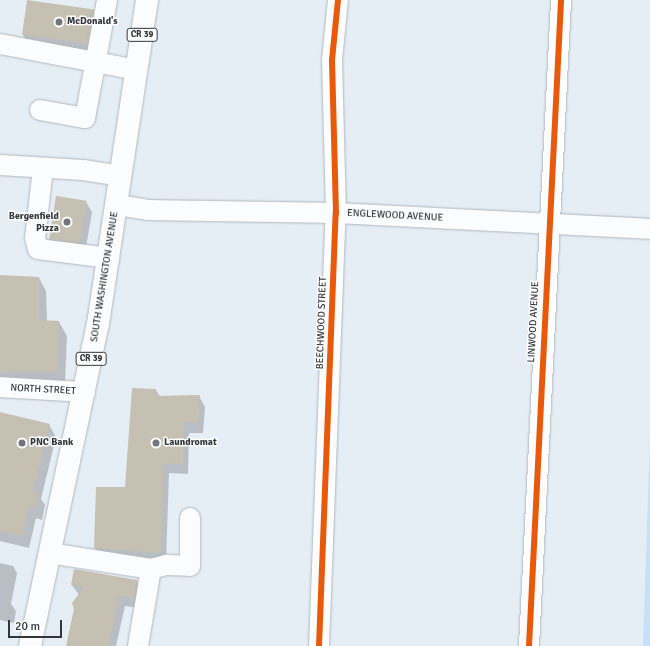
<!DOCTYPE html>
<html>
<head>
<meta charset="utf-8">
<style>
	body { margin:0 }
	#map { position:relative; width:650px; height:646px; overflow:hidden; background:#e6eef5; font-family:Signika,sans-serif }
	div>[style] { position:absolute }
	.green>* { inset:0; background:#c5e1f8 }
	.shadow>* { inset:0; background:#0003 }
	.building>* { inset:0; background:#c5c0b1; transform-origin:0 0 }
	.roads { filter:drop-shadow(0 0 1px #b1b7bc) drop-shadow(0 0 1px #b1b7bc) }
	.minor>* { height:20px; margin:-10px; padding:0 10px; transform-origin:10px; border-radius:10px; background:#fbfcfe }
	.major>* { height:22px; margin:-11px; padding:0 11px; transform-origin:11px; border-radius:11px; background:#fbfcfe }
	.cycleway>* { height:6px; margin:-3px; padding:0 3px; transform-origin:3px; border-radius:3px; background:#e8590c }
	.dots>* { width:11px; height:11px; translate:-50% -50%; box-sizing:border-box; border:2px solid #fff; border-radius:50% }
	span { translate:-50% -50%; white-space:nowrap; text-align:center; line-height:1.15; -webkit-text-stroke:3px #fff; paint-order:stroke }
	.shield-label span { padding:1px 3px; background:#fff; border:1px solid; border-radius:3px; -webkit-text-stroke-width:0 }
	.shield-label { font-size:9px; color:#31363b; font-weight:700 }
	.poi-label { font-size:10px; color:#31363b; font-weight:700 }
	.left { translate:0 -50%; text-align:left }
	.right { translate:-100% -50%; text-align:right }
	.street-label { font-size:10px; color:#31363b }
	.scale { position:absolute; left:8px; top:620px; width:54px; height:18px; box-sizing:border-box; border:2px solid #31363b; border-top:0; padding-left:5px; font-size:12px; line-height:14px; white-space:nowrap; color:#31363b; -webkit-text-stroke:3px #fff; paint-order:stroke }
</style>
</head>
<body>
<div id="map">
	<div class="green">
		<i style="clip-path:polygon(650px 437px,650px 646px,643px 646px)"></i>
	</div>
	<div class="shadow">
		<i style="clip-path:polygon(93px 10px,99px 21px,93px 54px,29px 45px,23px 35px)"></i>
		<i style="clip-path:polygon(86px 202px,92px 212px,85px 253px,55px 249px,49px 239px)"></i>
		<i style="clip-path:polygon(0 276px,39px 278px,46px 291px,47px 321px,59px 322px,67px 336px,65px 385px,0 380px)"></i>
		<i style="clip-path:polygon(156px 390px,160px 397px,199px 396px,205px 407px,203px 433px,189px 433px,188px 474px,169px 473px,166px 563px,101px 559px,95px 548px,97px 488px,126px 488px)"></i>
		<i style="clip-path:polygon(0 413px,49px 425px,56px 437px,41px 499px,45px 505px,42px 520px,36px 518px,29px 548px,0 541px)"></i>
		<i style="clip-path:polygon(0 563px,13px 566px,17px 573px,11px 604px,16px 611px,14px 623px,0 620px)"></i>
		<i style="clip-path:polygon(137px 581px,143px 592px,140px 608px,125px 606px,116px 646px,67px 646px,79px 595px,72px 585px)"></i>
	</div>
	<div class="building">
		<i style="left:27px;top:0;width:68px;height:35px;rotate:8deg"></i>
		<i style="left:56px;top:196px;width:31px;height:44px;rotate:9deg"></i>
		<i style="clip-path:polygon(0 275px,39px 277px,39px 320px,59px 321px,58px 372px,0 372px)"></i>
		<i style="clip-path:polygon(132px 388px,156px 389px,156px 396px,200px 395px,198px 422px,184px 422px,183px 464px,164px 463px,161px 553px,94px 548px,96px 487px,125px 487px)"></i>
		<i style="clip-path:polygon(0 412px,50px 424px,33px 491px,38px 492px,35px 508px,29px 506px,22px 536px,0 531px)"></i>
		<i style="clip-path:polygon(74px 569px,137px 580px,134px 598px,119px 596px,109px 646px,66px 646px,74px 609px,72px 603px,84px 587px,71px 585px)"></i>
	</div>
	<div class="roads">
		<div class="minor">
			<i style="left:0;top:44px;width:139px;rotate:10.7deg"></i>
			<i style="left:40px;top:110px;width:46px;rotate:10.1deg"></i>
			<i style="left:85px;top:118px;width:120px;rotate:-79.4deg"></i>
			<i style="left:0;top:165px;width:83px;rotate:3.4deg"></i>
			<i style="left:83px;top:170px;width:38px;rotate:9deg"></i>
			<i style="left:43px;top:168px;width:70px;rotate:96.5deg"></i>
			<i style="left:35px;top:238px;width:11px;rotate:75deg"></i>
			<i style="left:38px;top:249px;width:72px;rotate:7.2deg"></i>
			<i style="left:117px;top:205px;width:30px;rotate:9deg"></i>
			<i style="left:147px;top:210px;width:189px;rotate:0.9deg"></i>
			<i style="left:336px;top:213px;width:314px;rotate:2.9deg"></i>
			<i style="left:0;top:387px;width:85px;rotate:3.4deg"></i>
			<i style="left:49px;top:553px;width:103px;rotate:8.9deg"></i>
			<i style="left:151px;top:569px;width:78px;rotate:99.6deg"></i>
			<i style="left:151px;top:569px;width:16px;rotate:-15deg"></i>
			<i style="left:166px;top:565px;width:24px;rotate:2deg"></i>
			<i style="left:190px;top:566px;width:48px;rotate:-90deg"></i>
			<i style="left:319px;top:646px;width:433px;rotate:-87.8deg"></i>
			<i style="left:336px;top:213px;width:153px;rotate:-91.5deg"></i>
			<i style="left:332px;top:60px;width:60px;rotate:-84.3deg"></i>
			<i style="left:529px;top:646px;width:647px;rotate:-87.16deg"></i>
		</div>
		<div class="major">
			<i style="left:30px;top:646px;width:329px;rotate:-78.1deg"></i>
			<i style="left:98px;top:324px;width:328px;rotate:-81.4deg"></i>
		</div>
	</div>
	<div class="cycleway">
		<i style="left:319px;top:646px;width:433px;rotate:-87.8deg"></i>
		<i style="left:336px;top:213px;width:153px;rotate:-91.5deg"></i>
		<i style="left:332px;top:60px;width:60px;rotate:-84.3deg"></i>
		<i style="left:529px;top:646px;width:647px;rotate:-87.16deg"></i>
	</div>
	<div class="dots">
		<i style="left:59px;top:22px;background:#70767c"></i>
		<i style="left:67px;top:222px;background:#70767c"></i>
		<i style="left:22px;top:443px;background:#70767c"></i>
		<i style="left:156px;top:443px;background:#70767c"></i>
	</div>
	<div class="shield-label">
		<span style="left:142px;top:35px">CR 39</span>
		<span style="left:91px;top:359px">CR 39</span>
	</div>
	<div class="poi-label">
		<span class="left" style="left:67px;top:22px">McDonald's</span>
		<span class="right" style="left:59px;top:222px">Bergenfield<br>Pizza</span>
		<span class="left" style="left:30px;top:443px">PNC Bank</span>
		<span class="left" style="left:164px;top:443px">Laundromat</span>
	</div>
	<div class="street-label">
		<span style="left:395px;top:216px;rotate:3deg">ENGLEWOOD AVENUE</span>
		<span style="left:105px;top:277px;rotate:-81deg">SOUTH WASHINGTON AVENUE</span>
		<span style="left:534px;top:322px;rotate:-87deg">LINWOOD AVENUE</span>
		<span style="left:322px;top:323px;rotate:-88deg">BEECHWOOD STREET</span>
		<span style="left:43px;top:390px;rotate:3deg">NORTH STREET</span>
	</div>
	<div class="scale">20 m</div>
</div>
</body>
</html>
